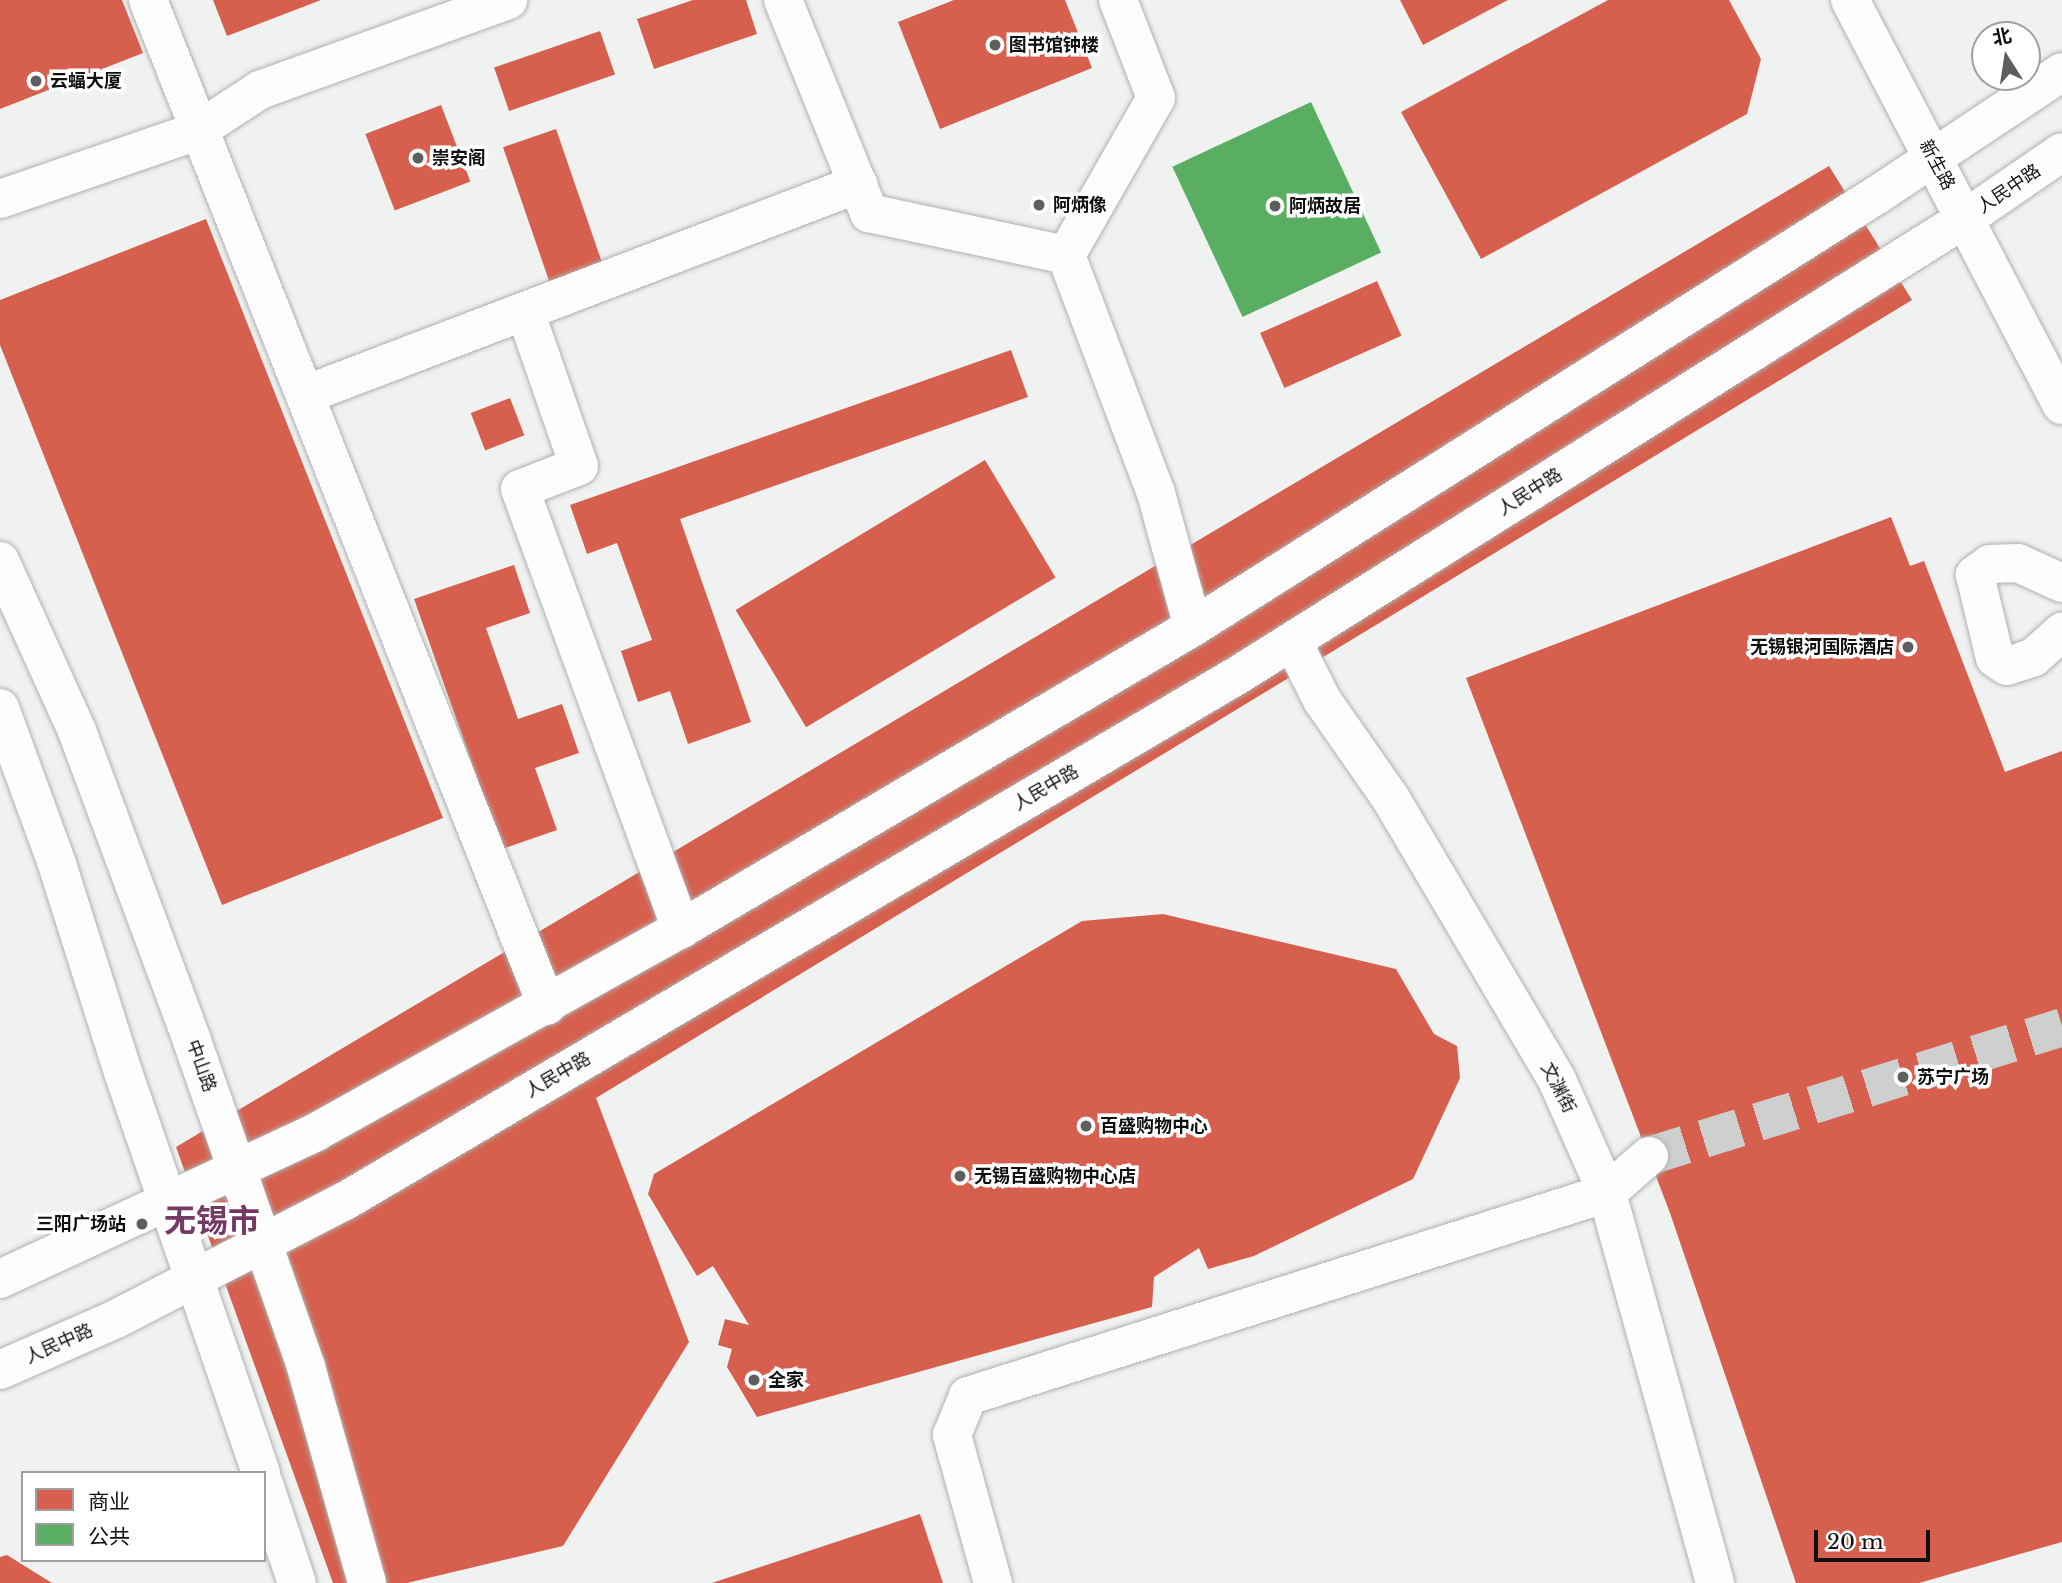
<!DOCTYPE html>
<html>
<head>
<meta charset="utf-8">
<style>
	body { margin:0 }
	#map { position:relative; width:2062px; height:1583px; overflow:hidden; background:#eff2f1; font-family:"Libre Baskerville","Noto Sans SC",serif }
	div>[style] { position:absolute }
	.shops>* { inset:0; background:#d6604d; transform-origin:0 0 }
	.public>* { inset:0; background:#5aae61; transform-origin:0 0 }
	.minor-tunnel>* { height:38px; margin-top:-19px; transform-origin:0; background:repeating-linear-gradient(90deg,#cdd0cf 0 38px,transparent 0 57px) }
	.roads { filter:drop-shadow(0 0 2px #afb1b1) drop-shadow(0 0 2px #afb1b1) }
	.minor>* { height:38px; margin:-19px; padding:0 19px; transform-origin:19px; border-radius:19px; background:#fdfdfd }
	.major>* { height:38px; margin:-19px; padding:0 19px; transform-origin:19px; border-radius:19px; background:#fdfdfd }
	.dots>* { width:19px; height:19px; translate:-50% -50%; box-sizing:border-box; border:4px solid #fff; border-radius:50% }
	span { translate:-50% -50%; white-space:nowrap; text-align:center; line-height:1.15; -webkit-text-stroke:7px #fff; paint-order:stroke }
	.poi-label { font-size:18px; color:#0f1010; font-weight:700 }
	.left { translate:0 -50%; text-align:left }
	.right { translate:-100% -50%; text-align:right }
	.street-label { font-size:18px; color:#0f1010 }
	.town-label { font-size:32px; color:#753a64; font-weight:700 }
	.legend { position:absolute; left:21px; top:1471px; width:245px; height:91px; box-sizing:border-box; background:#fff; border:2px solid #9f9f9f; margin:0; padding:9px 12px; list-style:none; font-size:21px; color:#0f1010 }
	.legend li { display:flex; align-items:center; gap:14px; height:35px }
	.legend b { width:35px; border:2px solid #9f9f9f }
	.north { position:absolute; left:1971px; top:21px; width:70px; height:70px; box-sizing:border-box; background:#fff; border:2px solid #9f9f9f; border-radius:50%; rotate:348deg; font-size:19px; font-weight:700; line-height:28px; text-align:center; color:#0f1010 }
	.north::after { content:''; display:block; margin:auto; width:24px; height:32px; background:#5d5f5f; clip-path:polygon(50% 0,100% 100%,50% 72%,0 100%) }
	.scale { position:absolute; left:1814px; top:1530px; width:116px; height:32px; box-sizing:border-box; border:4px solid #0f1010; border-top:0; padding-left:9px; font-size:21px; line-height:24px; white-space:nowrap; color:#0f1010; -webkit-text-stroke:5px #fff; paint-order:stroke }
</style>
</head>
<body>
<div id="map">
	<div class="shops">
		<i style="clip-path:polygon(0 0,122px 0,143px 53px,0 109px)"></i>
		<i style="clip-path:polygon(213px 0,321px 0,227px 36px)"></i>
		<i style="clip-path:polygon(693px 0,746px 0,757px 34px,654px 69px,637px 19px)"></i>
		<i style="clip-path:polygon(954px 0,1065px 0,1092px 68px,940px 129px,898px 22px)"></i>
		<i style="clip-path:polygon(1400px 0,1508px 0,1423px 45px)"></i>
		<i style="clip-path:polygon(1608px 0,1729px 0,1761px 59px,1747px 114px,1481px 259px,1401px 112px)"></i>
		<i style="left:600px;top:31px;width:46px;height:112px;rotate:71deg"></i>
		<i style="left:441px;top:105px;width:82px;height:81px;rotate:69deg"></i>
		<i style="left:556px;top:129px;width:143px;height:56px;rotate:71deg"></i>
		<i style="clip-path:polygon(1829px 166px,1912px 300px,596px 1098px,689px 1342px,563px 1546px,407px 1583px,333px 1583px,176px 1147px)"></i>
		<i style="clip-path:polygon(206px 219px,443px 818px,222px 905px,0 345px,0 300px)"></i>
		<i style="left:1377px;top:281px;width:60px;height:128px;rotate:66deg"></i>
		<i style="clip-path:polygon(1011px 350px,1028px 397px,680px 519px,751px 722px,688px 744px,670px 691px,638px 702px,621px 651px,652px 640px,617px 543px,587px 554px,570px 505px)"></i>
		<i style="left:510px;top:398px;width:40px;height:42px;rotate:69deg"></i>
		<i style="left:985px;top:460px;width:137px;height:291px;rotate:59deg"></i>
		<i style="clip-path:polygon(1891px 517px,1910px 566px,1924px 561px,2005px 772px,2062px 751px,2062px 1542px,1919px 1583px,1796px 1583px,1670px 1213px,1466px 678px)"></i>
		<i style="clip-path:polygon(514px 565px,530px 613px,486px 628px,518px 719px,562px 704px,579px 753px,535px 768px,557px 830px,502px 849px,414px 599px)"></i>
		<i style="clip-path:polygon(1163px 914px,1396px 969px,1434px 1034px,1457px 1046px,1460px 1078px,1413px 1179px,1254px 1256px,1208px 1269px,1199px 1248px,1154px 1277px,1152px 1307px,757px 1417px,727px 1367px,732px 1349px,718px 1345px,725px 1319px,749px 1325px,713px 1266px,697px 1276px,648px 1194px,654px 1174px,1082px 921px)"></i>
		<i style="clip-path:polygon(920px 1514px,943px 1583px,712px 1583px)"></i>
		<i style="clip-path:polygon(7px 1555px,52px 1583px,0 1583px,0 1557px)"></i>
	</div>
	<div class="public">
		<i style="left:1311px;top:102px;width:166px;height:153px;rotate:65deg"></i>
	</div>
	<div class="minor-tunnel">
		<i style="left:1649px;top:1156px;width:433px;rotate:-17.3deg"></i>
	</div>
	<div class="roads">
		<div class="minor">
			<i style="left:148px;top:0;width:1082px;rotate:68.37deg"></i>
			<i style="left:783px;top:0;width:230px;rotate:68deg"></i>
			<i style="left:869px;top:213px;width:201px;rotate:12deg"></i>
			<i style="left:1118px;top:0;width:105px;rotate:68.8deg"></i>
			<i style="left:1156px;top:98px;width:181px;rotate:119.8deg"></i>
			<i style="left:1066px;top:255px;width:254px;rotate:69.3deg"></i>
			<i style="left:1156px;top:493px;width:139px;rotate:74.6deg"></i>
			<i style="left:1850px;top:0;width:457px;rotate:62.4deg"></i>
			<i style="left:0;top:199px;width:208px;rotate:-19deg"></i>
			<i style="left:197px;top:131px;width:75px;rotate:-33.1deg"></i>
			<i style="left:260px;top:90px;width:264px;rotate:-19.9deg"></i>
			<i style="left:526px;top:314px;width:161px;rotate:70.8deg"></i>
			<i style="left:579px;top:466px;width:63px;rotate:158.7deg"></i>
			<i style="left:520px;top:489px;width:469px;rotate:69.9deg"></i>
			<i style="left:307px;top:394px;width:590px;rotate:-20.86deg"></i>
			<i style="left:2062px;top:583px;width:48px;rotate:-155.6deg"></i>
			<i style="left:2018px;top:563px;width:28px;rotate:178deg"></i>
			<i style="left:1990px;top:564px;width:19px;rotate:144deg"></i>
			<i style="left:1975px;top:575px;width:85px;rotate:76.5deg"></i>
			<i style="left:1995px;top:658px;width:14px;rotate:34deg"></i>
			<i style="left:2007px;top:666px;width:28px;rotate:-18deg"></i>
			<i style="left:2034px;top:657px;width:38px;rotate:-42deg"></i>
			<i style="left:1293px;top:642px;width:65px;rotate:63.4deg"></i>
			<i style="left:1322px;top:700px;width:121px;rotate:55.1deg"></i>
			<i style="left:1391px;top:799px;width:326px;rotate:59.4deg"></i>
			<i style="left:1557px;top:1080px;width:124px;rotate:66.1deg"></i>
			<i style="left:1607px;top:1193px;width:405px;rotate:74.5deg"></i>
			<i style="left:993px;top:1583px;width:154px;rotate:-105.5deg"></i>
			<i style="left:952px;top:1435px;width:42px;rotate:-67.7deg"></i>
			<i style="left:968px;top:1396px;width:670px;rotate:-17.62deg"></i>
			<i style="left:1607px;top:1193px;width:56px;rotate:-41.4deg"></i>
		</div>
		<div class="major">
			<i style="left:0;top:561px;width:187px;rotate:65.6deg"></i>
			<i style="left:77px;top:731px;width:331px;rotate:69.6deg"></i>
			<i style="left:192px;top:1041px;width:345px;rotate:70.7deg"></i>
			<i style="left:306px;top:1367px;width:224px;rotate:74.2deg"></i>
			<i style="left:0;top:708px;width:166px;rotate:69.9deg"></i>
			<i style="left:57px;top:864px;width:218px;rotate:72.4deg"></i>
			<i style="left:123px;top:1072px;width:424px;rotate:71deg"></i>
			<i style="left:0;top:1279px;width:349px;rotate:-24.9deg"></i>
			<i style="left:316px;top:1132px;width:418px;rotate:-29.1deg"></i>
			<i style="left:681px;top:929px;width:594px;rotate:-30.53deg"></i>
			<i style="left:1193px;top:627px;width:809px;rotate:-32.28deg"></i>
			<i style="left:1877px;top:195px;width:222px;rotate:-33.6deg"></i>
			<i style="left:0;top:1370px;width:127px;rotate:-23.7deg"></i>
			<i style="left:116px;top:1319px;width:258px;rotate:-27.3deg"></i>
			<i style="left:345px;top:1201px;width:1036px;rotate:-30.5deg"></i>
			<i style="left:1238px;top:675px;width:860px;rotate:-32.12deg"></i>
			<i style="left:1966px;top:218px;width:116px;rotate:-34.5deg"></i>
			<i style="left:264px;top:1484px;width:104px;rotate:71.6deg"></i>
		</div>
	</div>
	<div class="dots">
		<i style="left:995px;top:45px;background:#5d5f5f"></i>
		<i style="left:36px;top:81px;background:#5d5f5f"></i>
		<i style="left:418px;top:158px;background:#5d5f5f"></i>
		<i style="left:1039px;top:205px;background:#5d5f5f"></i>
		<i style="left:1275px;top:206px;background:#5d5f5f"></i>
		<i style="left:1908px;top:647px;background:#5d5f5f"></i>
		<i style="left:1903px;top:1077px;background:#5d5f5f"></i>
		<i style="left:1086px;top:1126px;background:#5d5f5f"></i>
		<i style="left:960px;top:1176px;background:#5d5f5f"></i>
		<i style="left:142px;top:1224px;background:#5d5f5f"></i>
		<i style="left:754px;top:1380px;background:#5d5f5f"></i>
	</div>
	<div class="poi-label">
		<span class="left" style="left:1009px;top:45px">图书馆钟楼</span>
		<span class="left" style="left:50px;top:81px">云蝠大厦</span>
		<span class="left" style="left:432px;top:158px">崇安阁</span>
		<span class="left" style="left:1053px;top:205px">阿炳像</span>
		<span class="left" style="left:1289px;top:206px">阿炳故居</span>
		<span class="right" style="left:1894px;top:647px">无锡银河国际酒店</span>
		<span class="left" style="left:1917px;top:1077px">苏宁广场</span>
		<span class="left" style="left:1100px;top:1126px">百盛购物中心</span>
		<span class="left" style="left:974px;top:1176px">无锡百盛购物中心店</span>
		<span class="right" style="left:126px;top:1224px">三阳广场站</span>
		<span class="left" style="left:768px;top:1380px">全家</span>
	</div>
	<div class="street-label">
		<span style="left:1937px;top:165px;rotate:62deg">新生路</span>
		<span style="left:2009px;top:189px;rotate:-34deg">人民中路</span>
		<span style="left:1530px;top:492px;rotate:-32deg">人民中路</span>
		<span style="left:1046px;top:788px;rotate:-30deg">人民中路</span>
		<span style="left:201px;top:1066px;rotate:70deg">中山路</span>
		<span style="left:558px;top:1075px;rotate:-30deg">人民中路</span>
		<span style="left:1558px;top:1088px;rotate:63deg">文渊街</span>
		<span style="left:59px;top:1344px;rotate:-24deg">人民中路</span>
	</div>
	<div class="town-label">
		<span style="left:212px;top:1221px">无锡市</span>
	</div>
	<ul class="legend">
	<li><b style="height:19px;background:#d6604d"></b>商业</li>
	<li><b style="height:19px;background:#5aae61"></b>公共</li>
	</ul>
	<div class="north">北</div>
	<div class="scale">20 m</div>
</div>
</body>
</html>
